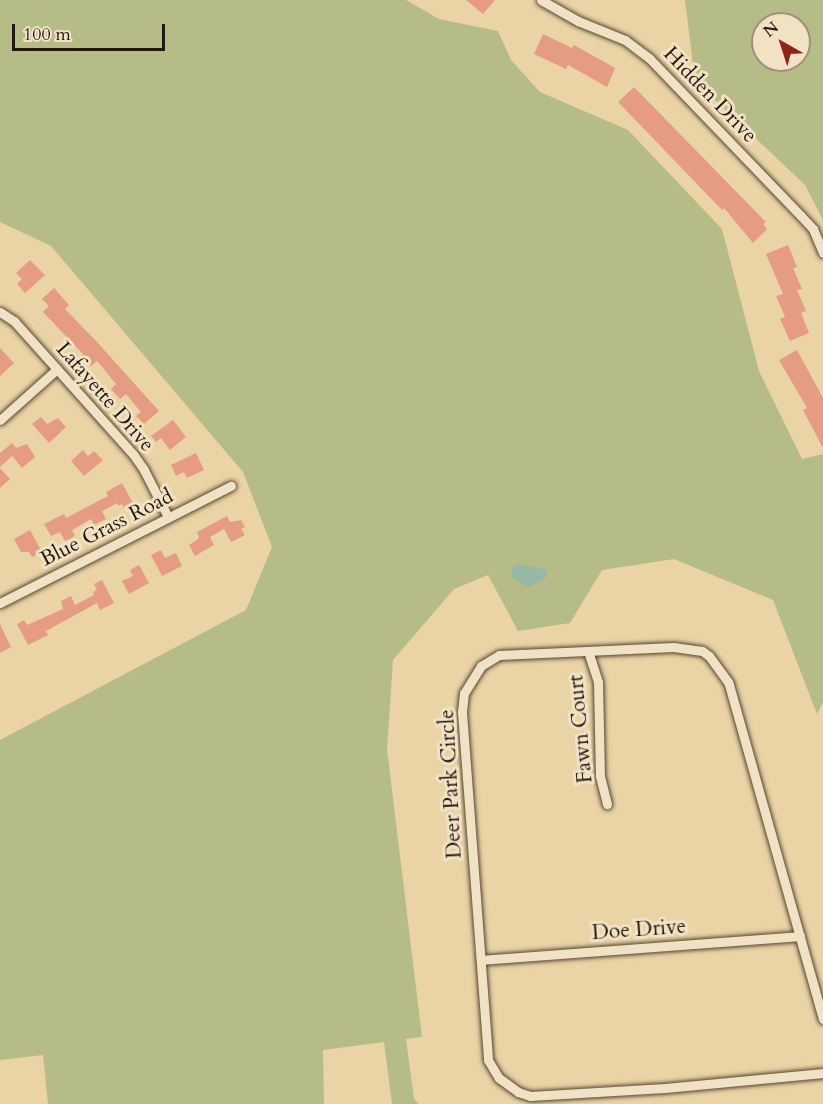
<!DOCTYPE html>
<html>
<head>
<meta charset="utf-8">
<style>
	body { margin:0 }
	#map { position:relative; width:823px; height:1104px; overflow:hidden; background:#ead3a4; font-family:Cardo,serif }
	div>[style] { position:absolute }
	.green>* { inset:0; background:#b6bc86 }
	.water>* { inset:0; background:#98b8a7 }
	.building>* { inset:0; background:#e69c83 }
	.roads { filter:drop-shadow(0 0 2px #544736) drop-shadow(0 0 2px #544736) }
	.street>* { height:9px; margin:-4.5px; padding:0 4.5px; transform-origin:4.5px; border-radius:4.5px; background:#f1e2c4 }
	span { translate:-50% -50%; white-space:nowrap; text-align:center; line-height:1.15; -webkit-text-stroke:6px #f1e2c4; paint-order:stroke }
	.street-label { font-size:21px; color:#221811 }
	.north { position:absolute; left:751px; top:12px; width:60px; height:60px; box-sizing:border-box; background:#f1e2c4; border:2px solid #9e917c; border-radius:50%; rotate:321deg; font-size:16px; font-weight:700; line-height:24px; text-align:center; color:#221811 }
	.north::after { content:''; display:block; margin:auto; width:21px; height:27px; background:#8f2418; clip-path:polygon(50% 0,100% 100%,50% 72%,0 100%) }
	.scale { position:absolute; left:12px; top:24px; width:153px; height:27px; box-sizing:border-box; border:3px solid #221811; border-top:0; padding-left:8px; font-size:18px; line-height:21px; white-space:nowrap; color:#221811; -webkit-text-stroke:4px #f1e2c4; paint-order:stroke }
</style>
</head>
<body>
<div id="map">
	<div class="green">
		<i style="clip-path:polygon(0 0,406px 0,439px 19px,498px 31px,511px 60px,540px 92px,628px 130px,722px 229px,759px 371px,802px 459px,823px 454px,823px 702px,817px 714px,773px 600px,674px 559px,602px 570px,570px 623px,518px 631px,488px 575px,454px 589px,393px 660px,387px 749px,422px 1037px,406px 1039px,414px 1099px,419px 1104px,392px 1104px,384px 1042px,323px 1050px,324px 1104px,48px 1104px,43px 1055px,0 1060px,0 740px,246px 610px,272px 547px,243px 472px,51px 246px,0 222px)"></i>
		<i style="clip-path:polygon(evenodd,685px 0,823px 0,823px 220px,805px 185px,695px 81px,685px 0,763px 24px,799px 24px,799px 60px,763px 60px,763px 24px)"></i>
	</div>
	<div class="water">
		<i style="clip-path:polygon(517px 564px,543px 569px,547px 571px,546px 578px,530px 587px,526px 586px,512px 577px,513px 566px)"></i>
	</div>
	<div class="building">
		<i style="clip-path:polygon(466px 0,495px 0,483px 14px)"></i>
		<i style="clip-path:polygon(543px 34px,572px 48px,574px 45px,615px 68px,607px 87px,568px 65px,566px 69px,534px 54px)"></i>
		<i style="clip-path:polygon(634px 87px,766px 222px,763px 224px,767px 229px,753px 243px,724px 208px,722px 210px,618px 102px)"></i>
		<i style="clip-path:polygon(788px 245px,797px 267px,793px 268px,802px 289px,797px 290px,806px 311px,801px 313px,809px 333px,790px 341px,780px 319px,785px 317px,776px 296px,783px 294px,766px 254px)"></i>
		<i style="clip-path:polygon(30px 260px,45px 275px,25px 293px,17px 284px,22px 279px,16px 273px)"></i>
		<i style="clip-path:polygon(54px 288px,69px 305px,65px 309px,97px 342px,159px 411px,144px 424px,136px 416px,141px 412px,126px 394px,120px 399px,111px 389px,116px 384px,97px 361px,91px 366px,82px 355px,83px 354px,43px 312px,49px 306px,42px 299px)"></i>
		<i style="clip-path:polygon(0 348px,14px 363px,0 376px)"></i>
		<i style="clip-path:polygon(797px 350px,823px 398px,823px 448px,803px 410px,807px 408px,779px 360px)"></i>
		<i style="clip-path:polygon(41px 417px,47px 424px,58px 418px,66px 427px,49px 443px,32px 424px)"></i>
		<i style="clip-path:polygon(173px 420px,186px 437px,170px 450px,161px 438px,156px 442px,151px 436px)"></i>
		<i style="clip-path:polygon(12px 443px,16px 448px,27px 444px,35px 457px,22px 468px,12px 456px,0 467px,0 453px)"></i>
		<i style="clip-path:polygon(83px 450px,88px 456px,94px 451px,103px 460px,84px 476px,71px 461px)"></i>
		<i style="clip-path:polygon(196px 453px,204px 470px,187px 478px,184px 472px,176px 476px,171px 465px)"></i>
		<i style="clip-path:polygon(0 468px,10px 479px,0 488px)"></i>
		<i style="clip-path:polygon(122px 483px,134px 505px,125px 510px,122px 504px,118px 506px,117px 503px,102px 511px,106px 519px,94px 525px,91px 519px,72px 530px,75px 536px,65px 541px,60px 532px,51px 536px,44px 524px,64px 514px,66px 518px,108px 496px,106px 492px)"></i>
		<i style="clip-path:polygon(227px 516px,230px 522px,241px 520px,245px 527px,241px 529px,245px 535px,231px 542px,224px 529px,210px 537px,214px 545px,195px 556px,189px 545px,197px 540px,199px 537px,197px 532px)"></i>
		<i style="clip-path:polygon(30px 530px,42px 552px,32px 557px,29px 552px,21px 552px,14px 539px)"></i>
		<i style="clip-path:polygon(161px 550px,165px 558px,176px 553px,182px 566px,162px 576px,151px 555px)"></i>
		<i style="clip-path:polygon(139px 565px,149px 583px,129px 594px,122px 581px,133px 576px,130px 570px)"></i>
		<i style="clip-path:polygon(102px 580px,114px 603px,100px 610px,97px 603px,46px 631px,48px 635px,28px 645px,17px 624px,24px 620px,27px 625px,63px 609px,61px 601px,71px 596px,75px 605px,94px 595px,93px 592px,97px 590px,94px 584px)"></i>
		<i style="clip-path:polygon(0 624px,11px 647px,0 653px)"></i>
	</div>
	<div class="roads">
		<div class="street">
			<i style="left:541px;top:0;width:43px;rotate:29.6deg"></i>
			<i style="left:578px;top:21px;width:51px;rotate:22deg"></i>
			<i style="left:625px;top:40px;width:31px;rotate:37deg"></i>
			<i style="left:650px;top:59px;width:218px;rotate:46.1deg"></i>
			<i style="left:801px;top:216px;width:18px;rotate:47deg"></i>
			<i style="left:813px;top:229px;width:26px;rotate:67deg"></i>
			<i style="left:0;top:312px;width:17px;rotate:33deg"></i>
			<i style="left:14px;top:321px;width:178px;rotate:48.2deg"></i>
			<i style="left:133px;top:454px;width:19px;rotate:55deg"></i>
			<i style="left:144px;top:470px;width:53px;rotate:62.9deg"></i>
			<i style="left:0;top:420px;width:76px;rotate:-41.8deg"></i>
			<i style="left:0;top:603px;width:259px;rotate:-26.9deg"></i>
			<i style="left:588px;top:651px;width:33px;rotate:72deg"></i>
			<i style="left:598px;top:682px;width:94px;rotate:88.8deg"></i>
			<i style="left:600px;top:776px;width:29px;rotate:76deg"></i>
			<i style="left:481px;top:960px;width:320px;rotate:-4.3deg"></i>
			<i style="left:823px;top:1019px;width:350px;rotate:-105.7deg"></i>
			<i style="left:728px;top:682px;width:32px;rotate:-126deg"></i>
			<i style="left:709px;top:656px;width:9px;rotate:-144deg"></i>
			<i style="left:702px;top:651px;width:29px;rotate:-172deg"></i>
			<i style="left:673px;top:647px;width:174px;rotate:177.4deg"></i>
			<i style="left:499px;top:655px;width:21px;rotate:149deg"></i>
			<i style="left:481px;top:666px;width:32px;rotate:122deg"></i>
			<i style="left:464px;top:693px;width:19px;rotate:96deg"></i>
			<i style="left:462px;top:712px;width:349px;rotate:85.7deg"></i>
			<i style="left:488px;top:1060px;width:21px;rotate:59deg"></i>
			<i style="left:499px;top:1078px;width:24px;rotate:36deg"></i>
			<i style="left:518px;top:1092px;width:13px;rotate:18deg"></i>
			<i style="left:530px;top:1096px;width:135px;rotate:-3.4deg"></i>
			<i style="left:665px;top:1088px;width:159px;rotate:-5.4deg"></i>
		</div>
	</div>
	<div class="street-label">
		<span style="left:710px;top:95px;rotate:46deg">Hidden Drive</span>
		<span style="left:105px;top:397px;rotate:49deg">Lafayette Drive</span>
		<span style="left:107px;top:528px;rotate:-27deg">Blue Grass Road</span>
		<span style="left:581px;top:729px;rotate:-95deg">Fawn Court</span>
		<span style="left:451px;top:784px;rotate:-93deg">Deer Park Circle</span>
		<span style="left:639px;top:930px;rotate:-4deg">Doe Drive</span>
	</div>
	<div class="north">N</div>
	<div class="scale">100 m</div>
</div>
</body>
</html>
